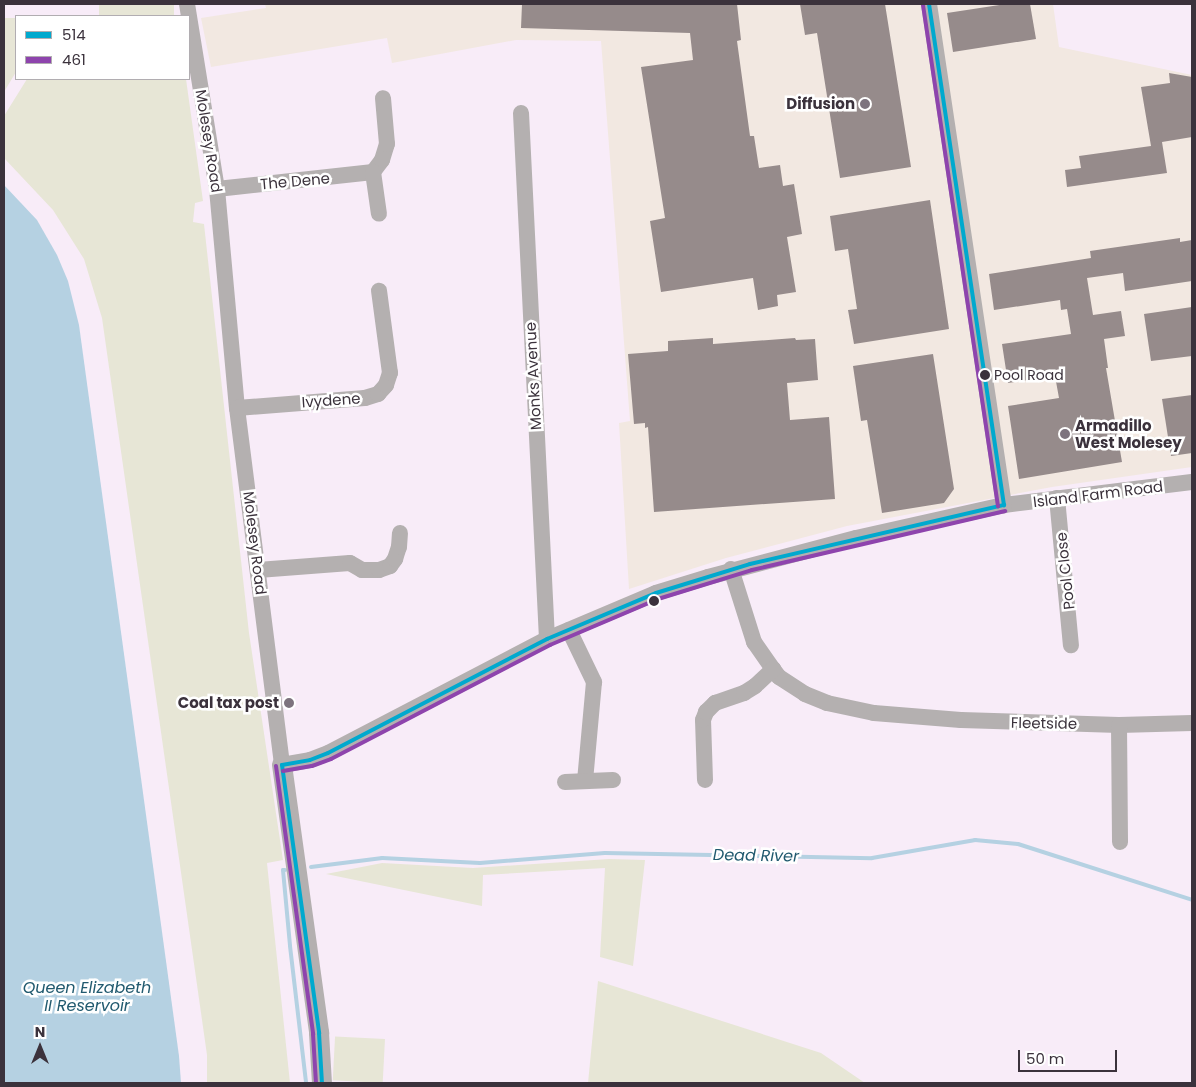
<!DOCTYPE html>
<html>
<head>
<meta charset="utf-8">
<style>
	body { margin:0 }
	#map { position:relative; width:1196px; height:1087px; overflow:hidden; background:#f8ecf8; font-family:Poppins,sans-serif }
	div>[style] { position:absolute }
	.industrial>* { inset:0; background:#f2e8e1 }
	.green>* { inset:0; background:#e7e6d6; transform-origin:0 0 }
	.water>* { inset:0; background:#b5d1e2 }
	.stream>* { height:4px; margin:-2px; padding:0 2px; transform-origin:2px; border-radius:2px; background:#b5d1e2 }
	.building>* { inset:0; background:#968b8b }
	.minor>* { height:16px; margin:-8px; padding:0 8px; transform-origin:8px; border-radius:8px; background:#b4b0b0 }
	.tertiary>* { height:20px; margin:-10px; padding:0 10px; transform-origin:10px; border-radius:10px; background:#b4b0b0 }
	.bus-1>* { height:4px; margin:-2px; padding:0 2px; transform-origin:2px; border-radius:2px; background:#00a9ce }
	.bus-2>* { height:4px; margin:-2px; padding:0 2px; transform-origin:2px; border-radius:2px; background:#8e44ad }
	.dots>* { width:14px; height:14px; translate:-50% -50%; box-sizing:border-box; border:2px solid #fff; border-radius:50% }
	span { translate:-50% -50%; white-space:nowrap; text-align:center; line-height:1.15; -webkit-text-stroke:5px #fff; paint-order:stroke }
	.bus-label { font-size:14px; color:#3b323c }
	.left { translate:0 -50%; text-align:left }
	.poi-label { font-size:15px; color:#3b323c; font-weight:700 }
	.right { translate:-100% -50%; text-align:right }
	.street-label { font-size:15px; color:#3b323c }
	.water-label { font-size:16px; color:#215a6f; font-style:italic }
	.frame { position:absolute; inset:0; border:5px solid #3b323c; pointer-events:none }
	.legend { position:absolute; left:15px; top:15px; width:175px; height:65px; box-sizing:border-box; background:#fff; border:1px solid #b1adb1; margin:0; padding:6px 9px; list-style:none; font-size:15px; color:#3b323c }
	.legend li { display:flex; align-items:center; gap:10px; height:25px }
	.legend b { width:25px; border:1px solid #b1adb1 }
	.north { position:absolute; left:15px; top:1022px; width:50px; height:50px; -webkit-text-stroke:4px #fff; paint-order:stroke; rotate:0deg; font-size:14px; font-weight:700; line-height:20px; text-align:center; color:#3b323c }
	.north::after { content:''; display:block; margin:auto; width:18px; height:22px; background:#3b323c; clip-path:polygon(50% 0,100% 100%,50% 72%,0 100%) }
	.scale { position:absolute; left:1018px; top:1050px; width:99px; height:22px; box-sizing:border-box; border:2px solid #3b323c; border-top:0; padding-left:6px; font-size:15px; line-height:18px; white-space:nowrap; color:#3b323c; -webkit-text-stroke:4px #fff; paint-order:stroke }
</style>
</head>
<body>
<div id="map">
	<div class="industrial">
		<i style="clip-path:polygon(265px 4px,1053px 4px,1059px 47px,1192px 75px,1192px 467px,1052px 487px,847px 526px,726px 558px,629px 589px,619px 423px,630px 421px,601px 41px,516px 40px,392px 63px,387px 38px,211px 67px,201px 18px,266px 8px)"></i>
	</div>
	<div class="green">
		<i style="left:99px;top:4px;width:75px;height:12px"></i>
		<i style="clip-path:polygon(4px 18px,16px 18px,16px 72px,4px 92px)"></i>
		<i style="clip-path:polygon(27px 79px,186px 79px,203px 201px,195px 203px,193px 222px,204px 224px,249px 633px,283px 860px,267px 863px,290px 1083px,207px 1083px,207px 1055px,102px 318px,84px 259px,53px 210px,4px 158px,4px 116px)"></i>
		<i style="clip-path:polygon(609px 859px,645px 860px,633px 966px,600px 957px,605px 868px,483px 875px,482px 906px,326px 874px,382px 863px,473px 868px)"></i>
		<i style="clip-path:polygon(598px 981px,821px 1053px,865px 1083px,588px 1083px)"></i>
		<i style="left:385px;top:1039px;width:44px;height:50px;rotate:93deg"></i>
	</div>
	<div class="water">
		<i style="clip-path:polygon(4px 185px,37px 220px,57px 255px,68px 281px,79px 325px,179px 1056px,181px 1083px,4px 1083px)"></i>
	</div>
	<div class="stream">
		<i style="left:311px;top:867px;width:72px;rotate:-7.2deg"></i>
		<i style="left:382px;top:858px;width:98px;rotate:2.9deg"></i>
		<i style="left:480px;top:863px;width:125px;rotate:-4.6deg"></i>
		<i style="left:605px;top:853px;width:267px;rotate:1.1deg"></i>
		<i style="left:872px;top:858px;width:105px;rotate:-9.9deg"></i>
		<i style="left:975px;top:840px;width:43px;rotate:5.3deg"></i>
		<i style="left:1018px;top:844px;width:183px;rotate:17.8deg"></i>
		<i style="left:285px;top:870px;width:2px;rotate:180deg"></i>
		<i style="left:283px;top:870px;width:76px;rotate:84.7deg"></i>
		<i style="left:290px;top:946px;width:138px;rotate:83.3deg"></i>
	</div>
	<div class="building">
		<i style="clip-path:polygon(522px 4px,737px 4px,741px 40px,737px 41px,750px 136px,754px 136px,759px 168px,780px 165px,783px 186px,794px 184px,802px 234px,787px 237px,796px 292px,777px 295px,778px 306px,758px 310px,753px 278px,661px 292px,650px 221px,665px 218px,641px 67px,693px 60px,690px 33px,521px 28px)"></i>
		<i style="clip-path:polygon(800px 4px,885px 4px,911px 167px,840px 178px,817px 33px,805px 35px)"></i>
		<i style="clip-path:polygon(1006px 4px,1030px 4px,1036px 39px,953px 52px,947px 13px)"></i>
		<i style="clip-path:polygon(1169px 73px,1192px 77px,1192px 137px,1162px 142px,1167px 173px,1067px 187px,1065px 170px,1081px 168px,1079px 156px,1151px 146px,1141px 87px,1170px 83px)"></i>
		<i style="clip-path:polygon(930px 200px,949px 329px,854px 344px,848px 310px,857px 309px,848px 249px,835px 251px,830px 216px)"></i>
		<i style="clip-path:polygon(1180px 238px,1180px 242px,1192px 240px,1192px 281px,1125px 291px,1123px 273px,1087px 278px,1093px 315px,1121px 311px,1125px 336px,1104px 339px,1108px 368px,1106px 368px,1122px 462px,1019px 479px,1008px 406px,1059px 398px,1055px 376px,1008px 383px,1002px 344px,1071px 334px,1067px 309px,1061px 310px,1060px 300px,994px 310px,989px 274px,1091px 258px,1090px 251px)"></i>
		<i style="clip-path:polygon(1192px 307px,1192px 356px,1151px 361px,1144px 314px)"></i>
		<i style="clip-path:polygon(713px 338px,713px 344px,795px 338px,796px 340px,815px 339px,818px 380px,787px 383px,790px 420px,829px 417px,835px 499px,654px 512px,648px 427px,645px 428px,645px 423px,634px 424px,628px 354px,668px 351px,668px 341px)"></i>
		<i style="clip-path:polygon(933px 354px,954px 489px,944px 503px,882px 513px,867px 420px,861px 421px,853px 366px)"></i>
		<i style="clip-path:polygon(1192px 395px,1192px 453px,1171px 456px,1162px 399px)"></i>
	</div>
	<div class="minor">
		<i style="left:187px;top:4px;width:187px;rotate:80.8deg"></i>
		<i style="left:217px;top:189px;width:220px;rotate:84.8deg"></i>
		<i style="left:237px;top:408px;width:360px;rotate:82.8deg"></i>
		<i style="left:282px;top:765px;width:28px;rotate:-10deg"></i>
		<i style="left:310px;top:760px;width:19px;rotate:-21deg"></i>
		<i style="left:328px;top:753px;width:247px;rotate:-27.5deg"></i>
		<i style="left:547px;top:639px;width:118px;rotate:-22.9deg"></i>
		<i style="left:656px;top:593px;width:54px;rotate:-17.1deg"></i>
		<i style="left:708px;top:577px;width:153px;rotate:-14.8deg"></i>
		<i style="left:856px;top:538px;width:152px;rotate:-12.6deg"></i>
		<i style="left:1004px;top:505px;width:189px;rotate:-7deg"></i>
		<i style="left:929px;top:4px;width:507px;rotate:81.49deg"></i>
		<i style="left:521px;top:113px;width:527px;rotate:87.17deg"></i>
		<i style="left:373px;top:172px;width:15px;rotate:-53deg"></i>
		<i style="left:382px;top:160px;width:17px;rotate:-73deg"></i>
		<i style="left:387px;top:144px;width:46px;rotate:-95deg"></i>
		<i style="left:217px;top:189px;width:157px;rotate:-6.2deg"></i>
		<i style="left:373px;top:172px;width:42px;rotate:81.9deg"></i>
		<i style="left:237px;top:408px;width:128px;rotate:-4.5deg"></i>
		<i style="left:365px;top:398px;width:14px;rotate:-17deg"></i>
		<i style="left:378px;top:394px;width:12px;rotate:-48deg"></i>
		<i style="left:386px;top:385px;width:13px;rotate:-72deg"></i>
		<i style="left:390px;top:373px;width:83px;rotate:-97.6deg"></i>
		<i style="left:1057px;top:498px;width:148px;rotate:84.6deg"></i>
		<i style="left:731px;top:569px;width:77px;rotate:72.5deg"></i>
		<i style="left:754px;top:642px;width:33px;rotate:55deg"></i>
		<i style="left:773px;top:669px;width:10px;rotate:53deg"></i>
		<i style="left:779px;top:677px;width:31px;rotate:33deg"></i>
		<i style="left:805px;top:694px;width:24px;rotate:22deg"></i>
		<i style="left:827px;top:703px;width:48px;rotate:12deg"></i>
		<i style="left:874px;top:713px;width:87px;rotate:4.6deg"></i>
		<i style="left:961px;top:720px;width:158px;rotate:1.8deg"></i>
		<i style="left:1119px;top:725px;width:73px;rotate:-1.6deg"></i>
		<i style="left:258px;top:570px;width:92px;rotate:-4.4deg"></i>
		<i style="left:350px;top:563px;width:14px;rotate:30deg"></i>
		<i style="left:362px;top:570px;width:17px"></i>
		<i style="left:379px;top:570px;width:12px;rotate:-20deg"></i>
		<i style="left:390px;top:566px;width:9px;rotate:-54deg"></i>
		<i style="left:395px;top:559px;width:13px;rotate:-72deg"></i>
		<i style="left:399px;top:547px;width:14px;rotate:-86deg"></i>
		<i style="left:569px;top:630px;width:58px;rotate:64.3deg"></i>
		<i style="left:594px;top:682px;width:99px;rotate:95.2deg"></i>
		<i style="left:1119px;top:725px;width:117px;rotate:89.5deg"></i>
		<i style="left:705px;top:780px;width:60px;rotate:-91.9deg"></i>
		<i style="left:703px;top:720px;width:9px;rotate:-69deg"></i>
		<i style="left:706px;top:712px;width:13px;rotate:-45deg"></i>
		<i style="left:715px;top:703px;width:31px;rotate:-19deg"></i>
		<i style="left:744px;top:693px;width:13px;rotate:-32deg"></i>
		<i style="left:755px;top:686px;width:25px;rotate:-43deg"></i>
		<i style="left:565px;top:782px;width:48px;rotate:-2.4deg"></i>
	</div>
	<div class="tertiary">
		<i style="left:282px;top:765px;width:271px;rotate:82.1deg"></i>
		<i style="left:319px;top:1033px;width:50px;rotate:86.6deg"></i>
	</div>
	<div class="bus-1">
		<i style="left:929px;top:4px;width:507px;rotate:81.49deg"></i>
		<i style="left:282px;top:765px;width:28px;rotate:-10deg"></i>
		<i style="left:310px;top:760px;width:19px;rotate:-21deg"></i>
		<i style="left:328px;top:753px;width:247px;rotate:-27.5deg"></i>
		<i style="left:547px;top:639px;width:118px;rotate:-22.9deg"></i>
		<i style="left:656px;top:593px;width:98px;rotate:-17.1deg"></i>
		<i style="left:750px;top:564px;width:261px;rotate:-13.1deg"></i>
		<i style="left:282px;top:765px;width:271px;rotate:82.1deg"></i>
		<i style="left:319px;top:1033px;width:50px;rotate:86.6deg"></i>
	</div>
	<div class="bus-2">
		<i style="left:923px;top:5px;width:507px;rotate:81.49deg"></i>
		<i style="left:276px;top:766px;width:271px;rotate:82.1deg"></i>
		<i style="left:313px;top:1034px;width:49px;rotate:86.5deg"></i>
		<i style="left:283px;top:771px;width:29px;rotate:-10deg"></i>
		<i style="left:312px;top:766px;width:20px;rotate:-20deg"></i>
		<i style="left:331px;top:759px;width:247px;rotate:-27.5deg"></i>
		<i style="left:550px;top:645px;width:117px;rotate:-23.1deg"></i>
		<i style="left:658px;top:599px;width:98px;rotate:-17.1deg"></i>
		<i style="left:752px;top:570px;width:260px;rotate:-13.1deg"></i>
	</div>
	<div class="dots">
		<i style="left:865px;top:104px;background:#7d737e"></i>
		<i style="left:985px;top:375px;background:#3b323c"></i>
		<i style="left:1065px;top:434px;background:#7d737e"></i>
		<i style="left:654px;top:601px;background:#3b323c"></i>
		<i style="left:289px;top:703px;background:#7d737e"></i>
	</div>
	<div class="bus-label">
		<span class="left" style="left:994px;top:375px">Pool Road</span>
	</div>
	<div class="poi-label">
		<span class="right" style="left:855px;top:104px">Diffusion</span>
		<span class="left" style="left:1075px;top:434px">Armadillo<br>West Molesey</span>
		<span class="right" style="left:279px;top:703px">Coal tax post</span>
	</div>
	<div class="street-label">
		<span style="left:209px;top:141px;rotate:81deg">Molesey Road</span>
		<span style="left:295px;top:181px;rotate:-5deg">The Dene</span>
		<span style="left:533px;top:376px;rotate:-93deg">Monks Avenue</span>
		<span style="left:331px;top:400px;rotate:-4deg">Ivydene</span>
		<span style="left:1098px;top:494px;rotate:-7deg">Island Farm Road</span>
		<span style="left:255px;top:543px;rotate:83deg">Molesey Road</span>
		<span style="left:1065px;top:571px;rotate:-96deg">Pool Close</span>
		<span style="left:1044px;top:723px;rotate:1deg">Fleetside</span>
	</div>
	<div class="water-label">
		<span style="left:756px;top:856px;rotate:1deg">Dead River</span>
		<span style="left:87px;top:997px">Queen Elizabeth<br>II Reservoir</span>
	</div>
	<div class="frame"></div>
	<ul class="legend">
	<li><b style="height:6px;background:#00a9ce"></b>514</li>
	<li><b style="height:6px;background:#8e44ad"></b>461</li>
	</ul>
	<div class="north">N</div>
	<div class="scale">50 m</div>
</div>
</body>
</html>
